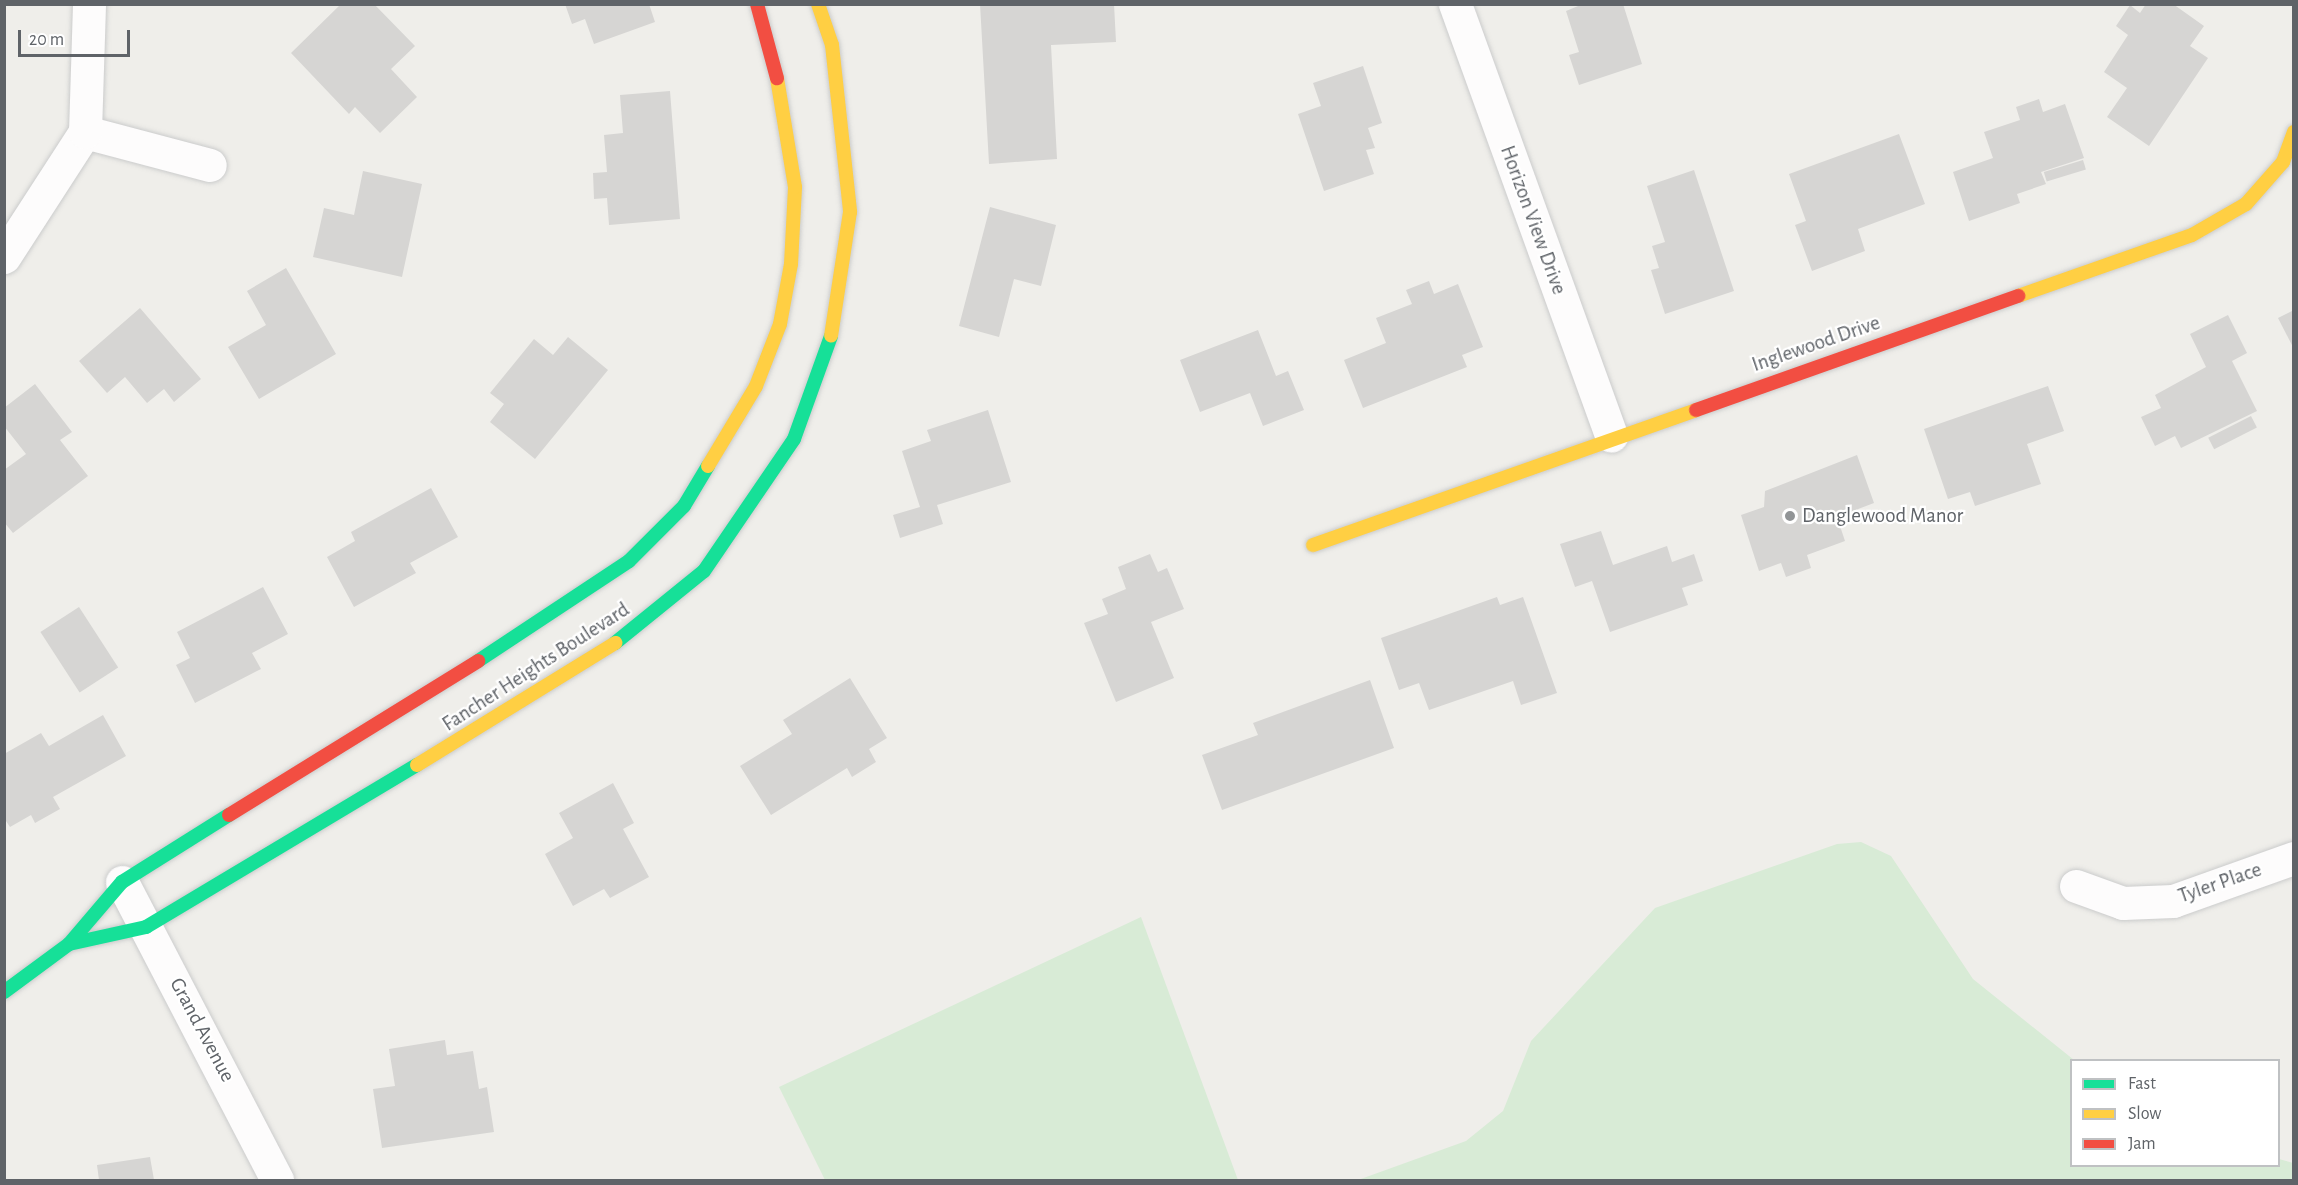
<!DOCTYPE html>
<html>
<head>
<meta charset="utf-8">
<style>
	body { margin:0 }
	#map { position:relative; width:2298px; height:1185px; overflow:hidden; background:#efeeea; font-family:"Alegreya Sans",sans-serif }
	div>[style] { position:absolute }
	.green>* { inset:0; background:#d8ebd6 }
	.building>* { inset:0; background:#d6d5d3; transform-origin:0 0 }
	.roads { filter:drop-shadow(0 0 2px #cbcccc) drop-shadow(0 0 2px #cbcccc) }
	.street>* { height:33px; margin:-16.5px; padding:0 16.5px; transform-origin:16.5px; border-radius:16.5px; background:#fdfcfc }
	.fast>* { height:14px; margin:-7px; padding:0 7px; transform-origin:7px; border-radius:7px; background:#16e098 }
	.slow>* { height:14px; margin:-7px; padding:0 7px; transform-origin:7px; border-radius:7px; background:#ffcf43 }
	.jam>* { height:14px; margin:-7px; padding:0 7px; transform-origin:7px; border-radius:7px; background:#f24e42 }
	.dots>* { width:16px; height:16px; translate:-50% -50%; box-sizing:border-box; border:3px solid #fff; border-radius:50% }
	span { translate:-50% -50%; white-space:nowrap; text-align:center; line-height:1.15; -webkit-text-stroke:4.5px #fff; paint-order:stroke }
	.street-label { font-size:21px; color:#5f6368 }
	.poi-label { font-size:21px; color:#5f6368 }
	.left { translate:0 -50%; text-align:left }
	.frame { position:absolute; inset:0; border:6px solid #5f6368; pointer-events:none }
	.legend { position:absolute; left:2070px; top:1059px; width:210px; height:108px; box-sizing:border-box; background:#fff; border:2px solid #bfc1c3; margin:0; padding:8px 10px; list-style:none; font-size:18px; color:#5f6368 }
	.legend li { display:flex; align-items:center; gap:12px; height:30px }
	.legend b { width:30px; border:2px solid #bfc1c3 }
	.scale { position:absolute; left:18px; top:30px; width:112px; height:27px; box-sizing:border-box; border:3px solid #5f6368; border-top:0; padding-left:8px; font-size:18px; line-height:21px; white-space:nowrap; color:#5f6368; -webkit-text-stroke:4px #fff; paint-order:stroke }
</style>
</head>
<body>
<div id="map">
	<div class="green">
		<i style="clip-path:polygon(1861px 842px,1891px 856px,1973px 979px,2074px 1060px,2072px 1166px,2278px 1166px,2279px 1159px,2293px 1163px,2293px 1180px,1358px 1180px,1466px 1141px,1503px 1111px,1531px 1041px,1655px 908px,1837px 844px)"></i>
		<i style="clip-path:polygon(1141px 917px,1238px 1180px,825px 1180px,779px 1087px)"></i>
	</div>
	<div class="building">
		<i style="clip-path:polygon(341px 4px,374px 4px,415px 46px,391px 69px,417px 97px,380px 133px,355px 107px,349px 114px,291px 53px)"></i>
		<i style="clip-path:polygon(565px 4px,649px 4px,655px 22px,594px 44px,585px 19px,572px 24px)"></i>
		<i style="clip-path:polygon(980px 4px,1114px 4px,1116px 42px,1051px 45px,1057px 159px,989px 164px)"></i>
		<i style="clip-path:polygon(1583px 4px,1623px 4px,1642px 64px,1579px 85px,1569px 55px,1579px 52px,1566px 11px)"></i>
		<i style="clip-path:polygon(2146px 4px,2173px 4px,2204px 26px,2190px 46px,2208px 58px,2149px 146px,2107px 117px,2127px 88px,2104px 72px,2128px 35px,2116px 26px,2130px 5px,2140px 13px)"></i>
		<i style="clip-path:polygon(1363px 66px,1382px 123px,1368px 128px,1375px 148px,1366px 150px,1374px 174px,1324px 191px,1298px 114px,1321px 106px,1313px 83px)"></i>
		<i style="clip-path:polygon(670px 91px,680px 219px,609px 225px,607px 198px,594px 199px,593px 173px,607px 172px,604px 135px,623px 133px,620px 95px)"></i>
		<i style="clip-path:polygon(2039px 99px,2043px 112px,2065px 104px,2084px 158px,2041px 172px,2046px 184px,2017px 194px,2020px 203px,1969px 221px,1953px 172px,1993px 158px,1984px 132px,2020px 120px,2016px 107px)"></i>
		<i style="clip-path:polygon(1899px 134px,1925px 204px,1858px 229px,1865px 251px,1812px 271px,1795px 225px,1806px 221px,1789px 174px)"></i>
		<i style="left:2083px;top:160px;width:10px;height:41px;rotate:73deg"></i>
		<i style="clip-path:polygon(1694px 170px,1734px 291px,1665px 314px,1651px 270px,1659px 268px,1652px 246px,1665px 242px,1647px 186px)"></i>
		<i style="clip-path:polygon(363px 171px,422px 184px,402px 277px,313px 257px,324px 208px,354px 215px)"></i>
		<i style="clip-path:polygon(990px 207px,1056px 225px,1041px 286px,1014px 279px,999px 337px,959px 326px)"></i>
		<i style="clip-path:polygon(286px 268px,336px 354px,259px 399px,228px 347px,266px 325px,247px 291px)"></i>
		<i style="clip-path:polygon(1429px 281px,1434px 294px,1458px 284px,1483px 347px,1462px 355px,1467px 367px,1363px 408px,1344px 360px,1386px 343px,1376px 318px,1412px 304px,1406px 290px)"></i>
		<i style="clip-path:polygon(140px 308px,201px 379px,174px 402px,164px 389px,147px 403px,125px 377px,107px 393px,79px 361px)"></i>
		<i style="clip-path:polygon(2294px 310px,2294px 349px,2278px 318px)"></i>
		<i style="clip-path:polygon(2228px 315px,2247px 353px,2232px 361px,2257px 411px,2181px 448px,2175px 436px,2155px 446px,2141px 417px,2161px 408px,2155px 395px,2206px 367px,2190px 334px)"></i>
		<i style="clip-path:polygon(1258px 330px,1276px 376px,1288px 371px,1304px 410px,1263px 426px,1250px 393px,1200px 412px,1180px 360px)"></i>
		<i style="clip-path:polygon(568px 337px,608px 370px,535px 459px,490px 422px,504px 404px,490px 393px,534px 339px,553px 355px)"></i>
		<i style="clip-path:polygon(35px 384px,72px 432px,60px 440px,88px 476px,13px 533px,4px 522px,4px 470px,26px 454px,4px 426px,4px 408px)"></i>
		<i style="clip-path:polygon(2048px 386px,2064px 431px,2027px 444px,2041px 484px,1975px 506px,1970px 492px,1948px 499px,1924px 429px)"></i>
		<i style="clip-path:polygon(988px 410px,1011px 482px,937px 505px,943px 524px,900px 538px,893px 515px,920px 507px,902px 451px,931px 441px,927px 430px)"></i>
		<i style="left:2251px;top:416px;width:13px;height:48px;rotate:63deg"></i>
		<i style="clip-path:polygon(1857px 455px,1874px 503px,1837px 517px,1845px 541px,1807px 555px,1811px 568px,1786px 577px,1781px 563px,1759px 571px,1741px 515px,1764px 507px,1765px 491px)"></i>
		<i style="clip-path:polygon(431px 488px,458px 537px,410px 563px,416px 573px,354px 607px,327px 557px,355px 541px,351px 532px)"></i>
		<i style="clip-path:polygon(1601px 531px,1613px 565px,1667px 546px,1672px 562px,1694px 554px,1703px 581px,1682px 588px,1688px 605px,1610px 632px,1592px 581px,1575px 587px,1560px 544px)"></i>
		<i style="clip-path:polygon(1150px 554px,1158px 572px,1167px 568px,1184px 609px,1151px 622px,1174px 678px,1116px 702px,1084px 623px,1108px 614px,1102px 599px,1126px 589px,1118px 567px)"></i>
		<i style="clip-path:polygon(263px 587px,288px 634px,252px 653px,261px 669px,195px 703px,176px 665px,190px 658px,177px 632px)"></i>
		<i style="clip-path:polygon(1497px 597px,1500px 605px,1523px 597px,1557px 693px,1521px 705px,1513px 681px,1429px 710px,1419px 683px,1399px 690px,1381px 638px)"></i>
		<i style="left:79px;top:607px;width:72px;height:46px;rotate:57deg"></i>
		<i style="clip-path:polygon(850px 678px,887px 738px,869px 749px,876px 762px,852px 777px,847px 768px,771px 815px,740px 766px,792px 734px,783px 720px)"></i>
		<i style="clip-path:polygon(1370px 680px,1394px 748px,1222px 810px,1202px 755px,1258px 735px,1253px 723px)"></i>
		<i style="clip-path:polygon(103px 715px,126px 756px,53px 797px,60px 809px,35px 823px,31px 815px,10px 827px,4px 818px,4px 754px,41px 733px,49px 746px)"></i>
		<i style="clip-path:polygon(613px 783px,634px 823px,623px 829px,649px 877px,610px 898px,604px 889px,573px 906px,545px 854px,573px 838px,559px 813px)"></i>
		<i style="clip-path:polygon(445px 1040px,447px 1055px,473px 1051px,479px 1089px,487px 1087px,494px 1132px,382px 1148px,373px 1089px,395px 1086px,389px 1049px)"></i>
		<i style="clip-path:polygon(150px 1157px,154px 1180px,99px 1180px,97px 1165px)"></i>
	</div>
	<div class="roads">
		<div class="street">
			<i style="left:1455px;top:4px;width:459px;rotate:70.1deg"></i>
			<i style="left:85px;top:132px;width:129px;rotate:14.8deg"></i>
			<i style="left:4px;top:257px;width:149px;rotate:-57.1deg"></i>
			<i style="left:85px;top:132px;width:128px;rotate:-88.2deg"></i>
			<i style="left:122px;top:882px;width:336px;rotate:62.5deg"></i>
			<i style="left:2076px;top:886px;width:50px;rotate:19.9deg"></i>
			<i style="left:2123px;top:903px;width:50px;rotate:-2.3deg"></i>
			<i style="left:2173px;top:901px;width:128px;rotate:-19.6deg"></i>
		</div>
		<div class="fast">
			<i style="left:615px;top:643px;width:114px;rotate:-39deg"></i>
			<i style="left:704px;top:571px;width:160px;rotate:-55.7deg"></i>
			<i style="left:794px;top:439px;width:109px;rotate:-70.2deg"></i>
			<i style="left:478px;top:661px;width:181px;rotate:-33.5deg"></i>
			<i style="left:629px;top:561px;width:78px;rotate:-45deg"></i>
			<i style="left:684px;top:506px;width:47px;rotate:-59deg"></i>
			<i style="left:69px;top:944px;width:79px;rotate:-12.4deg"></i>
			<i style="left:146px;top:927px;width:316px;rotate:-30.9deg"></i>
			<i style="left:4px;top:992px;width:81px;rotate:-36.4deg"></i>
			<i style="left:69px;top:944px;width:82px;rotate:-49.5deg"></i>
			<i style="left:122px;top:882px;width:126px;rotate:-32.1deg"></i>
		</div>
		<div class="slow">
			<i style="left:818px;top:4px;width:43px;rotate:71.1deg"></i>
			<i style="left:832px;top:45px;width:168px;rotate:83.8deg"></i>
			<i style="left:850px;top:212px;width:125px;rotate:98.7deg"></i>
			<i style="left:2018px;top:296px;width:184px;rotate:-19.3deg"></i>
			<i style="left:2192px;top:235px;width:62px;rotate:-29.9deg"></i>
			<i style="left:2246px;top:204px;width:56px;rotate:-48.6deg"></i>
			<i style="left:2283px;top:162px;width:32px;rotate:-70deg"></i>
			<i style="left:708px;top:466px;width:93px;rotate:-59deg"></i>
			<i style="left:756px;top:386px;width:66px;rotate:-68.8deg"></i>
			<i style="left:780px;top:324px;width:61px;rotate:-79.6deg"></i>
			<i style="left:791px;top:264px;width:77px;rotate:-87deg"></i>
			<i style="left:795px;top:187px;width:110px;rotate:-99.4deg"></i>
			<i style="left:1313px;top:545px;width:406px;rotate:-19.4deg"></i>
			<i style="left:417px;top:765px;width:233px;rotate:-31.6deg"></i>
		</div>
		<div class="jam">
			<i style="left:757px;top:4px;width:77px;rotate:74.9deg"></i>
			<i style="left:1696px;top:410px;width:342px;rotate:-19.5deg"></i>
			<i style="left:229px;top:815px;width:293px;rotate:-31.7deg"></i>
		</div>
	</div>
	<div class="dots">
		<i style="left:1790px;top:516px;background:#919496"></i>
	</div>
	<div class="street-label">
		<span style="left:1533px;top:220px;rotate:70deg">Horizon View Drive</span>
		<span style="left:1816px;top:344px;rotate:-19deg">Inglewood Drive</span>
		<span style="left:536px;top:667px;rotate:-33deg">Fancher Heights Boulevard</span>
		<span style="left:2220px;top:883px;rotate:-19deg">Tyler Place</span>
		<span style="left:202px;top:1030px;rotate:62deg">Grand Avenue</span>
	</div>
	<div class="poi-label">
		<span class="left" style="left:1802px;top:516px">Danglewood Manor</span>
	</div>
	<div class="frame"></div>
	<ul class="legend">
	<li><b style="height:8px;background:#16e098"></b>Fast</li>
	<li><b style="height:8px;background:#ffcf43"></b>Slow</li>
	<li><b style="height:8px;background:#f24e42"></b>Jam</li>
	</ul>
	<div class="scale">20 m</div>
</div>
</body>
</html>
